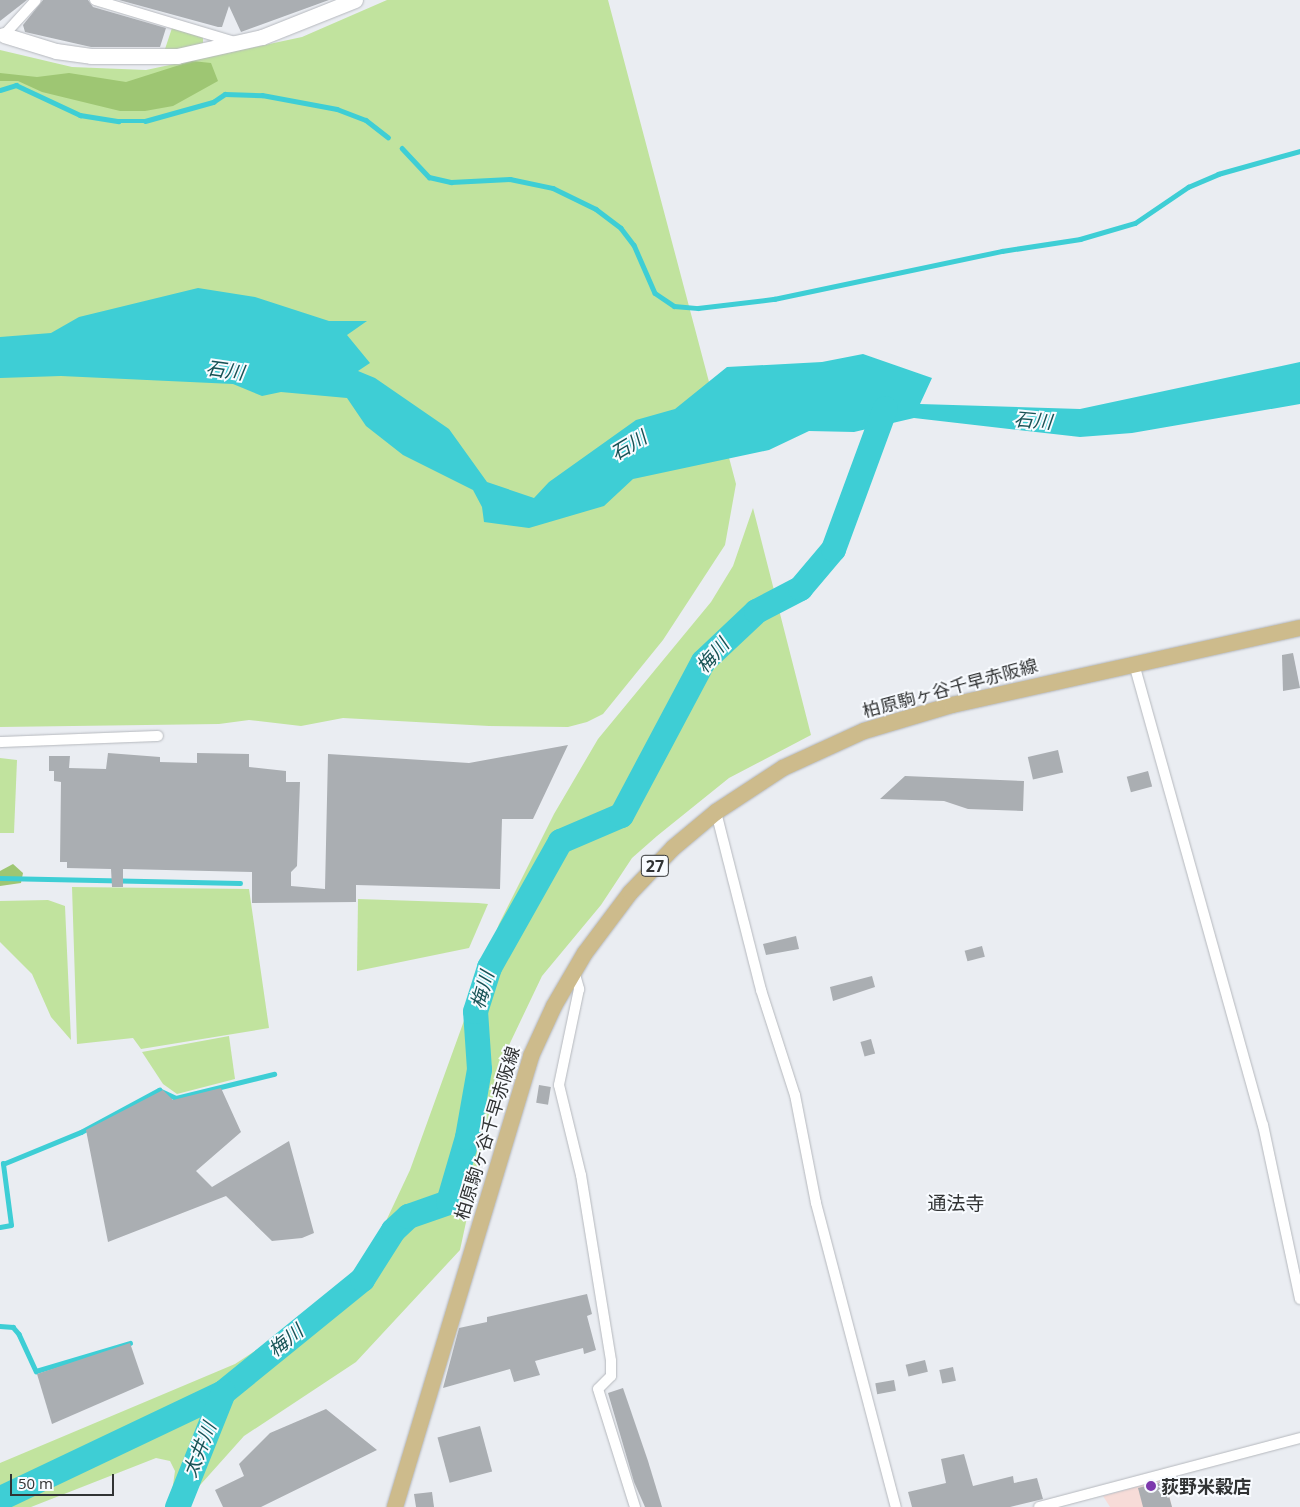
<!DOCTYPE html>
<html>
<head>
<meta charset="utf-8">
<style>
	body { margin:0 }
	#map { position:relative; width:1300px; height:1507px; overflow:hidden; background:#eaedf2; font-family:"Open Sans","Noto Sans JP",sans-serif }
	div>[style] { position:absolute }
	.commercial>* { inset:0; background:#f7dcd8 }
	.green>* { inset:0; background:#c1e39e }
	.forest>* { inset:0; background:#9ec673 }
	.water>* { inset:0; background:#3eced5 }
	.stream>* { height:4.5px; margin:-2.25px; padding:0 2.25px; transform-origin:2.25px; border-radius:2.25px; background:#3eced5 }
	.river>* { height:25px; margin:-12.5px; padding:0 12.5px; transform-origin:12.5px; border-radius:12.5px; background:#3eced5 }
	.building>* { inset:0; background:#aaaeb2; transform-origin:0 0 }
	.roads { filter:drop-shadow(0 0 1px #b5b8bd) drop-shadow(0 0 1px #b5b8bd) }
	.street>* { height:10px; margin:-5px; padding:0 5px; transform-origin:5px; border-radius:5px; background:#fff }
	.secondary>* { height:15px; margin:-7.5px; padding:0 7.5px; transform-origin:7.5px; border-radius:7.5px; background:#fff }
	.primary>* { height:16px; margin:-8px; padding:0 8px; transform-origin:8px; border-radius:8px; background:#cdbb8c }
	.dots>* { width:14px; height:14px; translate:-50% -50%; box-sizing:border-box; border:2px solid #f8fbff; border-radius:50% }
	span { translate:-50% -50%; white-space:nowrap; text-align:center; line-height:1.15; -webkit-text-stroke:4px #f8fbff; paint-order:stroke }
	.shield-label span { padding:1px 4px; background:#f8fbff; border:1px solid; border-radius:4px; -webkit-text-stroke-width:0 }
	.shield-label { font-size:16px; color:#313334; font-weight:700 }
	.street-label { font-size:18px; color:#313334 }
	.poi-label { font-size:18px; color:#313334; font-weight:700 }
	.left { translate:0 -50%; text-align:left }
	.water-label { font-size:19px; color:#175255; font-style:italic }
	.neighbourhood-label { font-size:19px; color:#313334 }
	.scale { position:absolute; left:10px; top:1474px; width:104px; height:22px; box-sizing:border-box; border:2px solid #313334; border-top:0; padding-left:6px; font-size:15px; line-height:18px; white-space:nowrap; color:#313334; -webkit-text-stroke:4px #f8fbff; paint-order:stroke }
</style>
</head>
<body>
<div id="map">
	<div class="commercial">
		<i style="clip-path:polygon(1165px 1479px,1172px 1507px,1110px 1507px,1103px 1496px)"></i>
	</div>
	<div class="green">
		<i style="clip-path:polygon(387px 0,608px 0,736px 484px,725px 545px,663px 640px,603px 714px,587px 722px,568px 727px,489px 726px,343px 718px,301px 726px,249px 720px,219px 724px,0 727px,0 50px,72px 67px,146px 70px,302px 37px)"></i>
		<i style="clip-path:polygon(172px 28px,203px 36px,203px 44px,164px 52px)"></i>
		<i style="clip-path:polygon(753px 508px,811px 735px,729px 778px,657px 836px,632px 858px,601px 905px,542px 976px,500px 1064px,460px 1250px,356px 1362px,244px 1436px,193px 1493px,172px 1492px,175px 1471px,170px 1461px,156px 1458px,31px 1507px,0 1507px,0 1463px,235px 1364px,301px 1321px,340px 1289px,370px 1255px,410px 1170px,499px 924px,554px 814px,598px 739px,711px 602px,733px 566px)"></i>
		<i style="clip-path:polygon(0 758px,17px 760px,14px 833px,0 833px)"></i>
		<i style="clip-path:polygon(72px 887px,249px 889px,269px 1028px,141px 1049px,133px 1038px,77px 1044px)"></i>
		<i style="clip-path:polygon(358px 899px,478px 903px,488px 904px,469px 948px,357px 971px)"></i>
		<i style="clip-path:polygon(48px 900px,65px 906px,71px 1040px,51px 1017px,32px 974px,0 942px,0 901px)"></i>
		<i style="clip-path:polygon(229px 1036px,235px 1079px,177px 1094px,163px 1084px,142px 1052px)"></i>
	</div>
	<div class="forest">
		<i style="clip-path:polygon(192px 61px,211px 63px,218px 81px,173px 106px,145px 111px,120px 111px,42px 92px,18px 81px,0 81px,0 73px,37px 77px,69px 73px,126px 82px)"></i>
		<i style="clip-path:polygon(13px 864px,23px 873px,21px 883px,0 886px,0 871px)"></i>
	</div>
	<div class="water">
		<i style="clip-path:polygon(198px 288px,255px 297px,329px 321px,367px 321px,347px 335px,370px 363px,358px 371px,375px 378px,449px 429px,487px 482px,534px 498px,549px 482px,636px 420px,675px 409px,727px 367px,822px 362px,863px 354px,932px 378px,920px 404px,1080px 409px,1300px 362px,1300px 404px,1132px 433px,1080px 437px,914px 418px,854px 432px,809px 431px,769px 450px,633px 479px,604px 506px,529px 528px,484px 522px,482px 507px,473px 490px,403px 455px,366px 426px,347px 398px,281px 392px,262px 396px,233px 384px,61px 376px,0 378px,0 337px,51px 333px,79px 317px)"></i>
	</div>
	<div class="stream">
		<i style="left:0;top:90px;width:17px;rotate:-17deg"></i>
		<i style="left:16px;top:85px;width:71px;rotate:25.1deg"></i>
		<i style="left:80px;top:115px;width:39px;rotate:9deg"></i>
		<i style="left:119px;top:121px;width:26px"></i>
		<i style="left:145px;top:121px;width:71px;rotate:-15.6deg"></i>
		<i style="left:213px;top:102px;width:14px;rotate:-34deg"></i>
		<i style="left:225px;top:94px;width:37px;rotate:2deg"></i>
		<i style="left:262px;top:95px;width:76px;rotate:10.6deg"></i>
		<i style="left:337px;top:109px;width:31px;rotate:21deg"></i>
		<i style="left:366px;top:120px;width:28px;rotate:38deg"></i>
		<i style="left:402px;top:148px;width:40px;rotate:47deg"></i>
		<i style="left:429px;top:177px;width:23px;rotate:13deg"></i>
		<i style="left:451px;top:182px;width:59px;rotate:-2.9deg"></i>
		<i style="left:510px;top:179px;width:44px;rotate:11.8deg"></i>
		<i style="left:553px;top:188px;width:48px;rotate:26deg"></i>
		<i style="left:596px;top:209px;width:31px;rotate:37deg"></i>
		<i style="left:621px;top:228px;width:21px;rotate:53deg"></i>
		<i style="left:634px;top:245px;width:52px;rotate:66.4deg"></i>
		<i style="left:655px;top:293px;width:23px;rotate:34deg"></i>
		<i style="left:674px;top:306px;width:24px;rotate:5deg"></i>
		<i style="left:698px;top:308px;width:77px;rotate:-6.8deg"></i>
		<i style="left:774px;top:299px;width:233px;rotate:-11.9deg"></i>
		<i style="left:1002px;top:251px;width:79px;rotate:-8.7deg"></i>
		<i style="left:1080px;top:239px;width:57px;rotate:-16.2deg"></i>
		<i style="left:1135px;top:223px;width:64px;rotate:-34.2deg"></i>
		<i style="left:1188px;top:187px;width:33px;rotate:-23deg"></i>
		<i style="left:1218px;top:174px;width:85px;rotate:-15.7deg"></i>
		<i style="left:0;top:878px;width:240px;rotate:1.2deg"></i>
		<i style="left:0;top:1227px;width:11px;rotate:-10deg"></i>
		<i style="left:11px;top:1225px;width:62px;rotate:-97.5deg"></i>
		<i style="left:3px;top:1164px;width:84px;rotate:-22.3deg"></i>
		<i style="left:81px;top:1132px;width:89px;rotate:-28.3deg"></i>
		<i style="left:159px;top:1090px;width:19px;rotate:25deg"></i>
		<i style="left:176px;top:1098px;width:101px;rotate:-13.8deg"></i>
		<i style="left:0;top:1326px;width:13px;rotate:4deg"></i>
		<i style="left:13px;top:1327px;width:9px;rotate:49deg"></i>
		<i style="left:19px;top:1334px;width:41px;rotate:65.3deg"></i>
		<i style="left:36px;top:1371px;width:98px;rotate:-16.6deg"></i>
	</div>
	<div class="river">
		<i style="left:0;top:1498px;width:247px;rotate:-25.4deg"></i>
		<i style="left:223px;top:1392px;width:179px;rotate:-39.1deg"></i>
		<i style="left:362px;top:1279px;width:58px;rotate:-57.7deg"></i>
		<i style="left:393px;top:1230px;width:21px;rotate:-43deg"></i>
		<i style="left:408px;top:1216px;width:42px;rotate:-19.3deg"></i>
		<i style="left:448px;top:1202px;width:68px;rotate:-73.7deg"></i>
		<i style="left:467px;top:1137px;width:69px;rotate:-80deg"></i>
		<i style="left:479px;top:1069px;width:58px;rotate:-93.9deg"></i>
		<i style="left:475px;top:1011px;width:46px;rotate:-72.3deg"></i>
		<i style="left:489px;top:967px;width:145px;rotate:-60.6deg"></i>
		<i style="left:560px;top:841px;width:66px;rotate:-23.1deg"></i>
		<i style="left:621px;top:815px;width:174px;rotate:-62deg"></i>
		<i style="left:703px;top:661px;width:73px;rotate:-43.3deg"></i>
		<i style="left:756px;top:611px;width:50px;rotate:-27.6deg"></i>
		<i style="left:800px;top:588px;width:51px;rotate:-49.8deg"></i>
		<i style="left:833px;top:549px;width:150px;rotate:-69.8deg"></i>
		<i style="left:177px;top:1507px;width:124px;rotate:-68.2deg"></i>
	</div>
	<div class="building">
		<i style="clip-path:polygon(0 0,27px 0,0 21px)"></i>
		<i style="clip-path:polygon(43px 0,88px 0,93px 7px,166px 28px,160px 47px,91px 47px,25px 32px,23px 25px)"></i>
		<i style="clip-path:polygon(119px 0,329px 0,241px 32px,229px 6px,222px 27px,218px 27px)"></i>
		<i style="clip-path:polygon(1293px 653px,1300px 688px,1283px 691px,1282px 655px)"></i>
		<i style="clip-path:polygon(568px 745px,533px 819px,502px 819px,500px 889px,356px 885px,356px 902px,252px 903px,252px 872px,123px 869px,123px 887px,112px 887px,111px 869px,67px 868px,67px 862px,60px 862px,61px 782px,54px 781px,54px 771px,49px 771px,49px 756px,70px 756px,69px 768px,106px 769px,108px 753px,160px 757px,160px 762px,197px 763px,197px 753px,249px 754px,249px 767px,286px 771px,286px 782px,300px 782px,297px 866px,291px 872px,291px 886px,325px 889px,328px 754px,469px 763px)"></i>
		<i style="left:1058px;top:750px;width:23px;height:31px;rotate:77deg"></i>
		<i style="left:1148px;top:771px;width:16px;height:22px;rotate:75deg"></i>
		<i style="clip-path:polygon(905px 776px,1024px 781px,1023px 811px,968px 809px,944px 801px,880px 799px)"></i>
		<i style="clip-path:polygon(796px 936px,799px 949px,766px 955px,763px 944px)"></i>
		<i style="left:982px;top:946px;width:11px;height:18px;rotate:75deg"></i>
		<i style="clip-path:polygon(872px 976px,875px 987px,833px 1001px,830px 987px)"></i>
		<i style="left:871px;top:1039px;width:15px;height:11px;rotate:74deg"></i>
		<i style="left:539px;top:1085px;width:12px;height:18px;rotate:9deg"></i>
		<i style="clip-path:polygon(221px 1088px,241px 1132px,196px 1171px,212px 1187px,289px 1141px,314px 1233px,302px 1238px,272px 1241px,226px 1196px,108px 1242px,86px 1130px,163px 1090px,173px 1100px)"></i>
		<i style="clip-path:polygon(587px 1294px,592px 1314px,587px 1316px,596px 1350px,584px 1354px,583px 1348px,535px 1361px,540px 1375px,514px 1382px,510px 1369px,443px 1388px,459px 1328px,487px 1322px,487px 1317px)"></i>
		<i style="clip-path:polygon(130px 1343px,144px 1384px,52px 1424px,37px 1374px)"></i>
		<i style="left:925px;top:1360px;width:12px;height:20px;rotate:76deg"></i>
		<i style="left:953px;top:1367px;width:14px;height:14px;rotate:78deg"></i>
		<i style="left:894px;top:1380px;width:11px;height:19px;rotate:80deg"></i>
		<i style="clip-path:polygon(623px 1388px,648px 1461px,662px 1507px,645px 1507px,634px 1482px,608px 1393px)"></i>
		<i style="clip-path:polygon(326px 1409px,377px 1450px,261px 1507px,223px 1507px,215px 1490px,244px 1476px,239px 1464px,270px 1433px)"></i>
		<i style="left:480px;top:1426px;width:47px;height:44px;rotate:75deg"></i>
		<i style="clip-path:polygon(964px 1454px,973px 1486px,1013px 1476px,1014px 1483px,1037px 1478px,1043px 1499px,1010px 1507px,912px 1507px,908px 1492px,946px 1483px,941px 1459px)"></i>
		<i style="clip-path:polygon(1165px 1481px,1172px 1507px,1143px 1507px,1138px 1488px)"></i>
		<i style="clip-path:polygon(432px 1492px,434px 1507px,416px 1507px,414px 1494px)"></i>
	</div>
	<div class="roads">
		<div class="street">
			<i style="left:95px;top:0;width:146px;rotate:16.7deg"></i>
			<i style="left:0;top:34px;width:4px;rotate:14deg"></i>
			<i style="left:4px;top:35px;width:47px;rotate:-47.6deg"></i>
			<i style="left:1134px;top:664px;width:479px;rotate:74.4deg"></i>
			<i style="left:1263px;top:1125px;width:178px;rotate:78deg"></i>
			<i style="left:0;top:742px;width:158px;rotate:-2.2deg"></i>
			<i style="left:716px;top:812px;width:184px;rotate:75.8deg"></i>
			<i style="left:761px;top:990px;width:110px;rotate:72.1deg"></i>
			<i style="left:795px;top:1095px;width:110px;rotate:79deg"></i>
			<i style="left:816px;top:1203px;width:314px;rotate:75.3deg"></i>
			<i style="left:574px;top:971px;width:19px;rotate:74deg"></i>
			<i style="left:579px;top:989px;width:98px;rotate:101.8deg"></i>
			<i style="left:559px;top:1085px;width:93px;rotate:76.3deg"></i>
			<i style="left:581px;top:1175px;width:188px;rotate:80.8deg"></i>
			<i style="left:611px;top:1361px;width:15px;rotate:90deg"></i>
			<i style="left:611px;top:1376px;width:18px;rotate:135deg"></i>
			<i style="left:598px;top:1389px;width:124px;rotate:72.6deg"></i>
			<i style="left:1039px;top:1507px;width:270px;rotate:-14.8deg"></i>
		</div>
		<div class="secondary">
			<i style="left:4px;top:35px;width:54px;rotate:17.1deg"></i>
			<i style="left:56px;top:51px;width:35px;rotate:8deg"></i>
			<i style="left:91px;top:56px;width:86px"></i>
			<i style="left:177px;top:56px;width:87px;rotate:-12.6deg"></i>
			<i style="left:262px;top:37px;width:100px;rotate:-21.7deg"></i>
		</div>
		<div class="primary">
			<i style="left:395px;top:1507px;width:471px;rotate:-73.2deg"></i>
			<i style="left:531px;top:1056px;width:55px;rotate:-65.3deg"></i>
			<i style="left:554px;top:1006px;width:61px;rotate:-59.7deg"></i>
			<i style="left:585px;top:953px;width:75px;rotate:-53.1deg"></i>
			<i style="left:630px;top:893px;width:62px;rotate:-46.3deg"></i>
			<i style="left:673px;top:848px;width:56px;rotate:-39.9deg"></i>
			<i style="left:716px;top:812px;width:80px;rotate:-33.3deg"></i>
			<i style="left:783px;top:768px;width:89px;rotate:-24.6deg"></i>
			<i style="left:864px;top:731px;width:92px;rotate:-16.5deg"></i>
			<i style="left:952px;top:705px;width:356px;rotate:-12.5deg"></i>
		</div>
	</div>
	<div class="dots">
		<i style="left:1151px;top:1486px;background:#7d39ad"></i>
	</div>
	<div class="shield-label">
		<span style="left:655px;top:866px">27</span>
	</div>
	<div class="street-label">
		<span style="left:950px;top:688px;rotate:-15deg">柏原駒ヶ谷千早赤阪線</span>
		<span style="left:487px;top:1133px;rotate:-73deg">柏原駒ヶ谷千早赤阪線</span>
	</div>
	<div class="poi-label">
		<span class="left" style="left:1161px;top:1486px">荻野米穀店</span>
	</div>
	<div class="water-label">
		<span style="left:225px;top:371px;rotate:8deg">石川</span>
		<span style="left:1033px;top:421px;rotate:5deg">石川</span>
		<span style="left:629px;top:446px;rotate:-31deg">石川</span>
		<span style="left:713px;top:656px;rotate:-49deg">梅川</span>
		<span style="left:483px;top:990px;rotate:-74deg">梅川</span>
		<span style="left:286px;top:1341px;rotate:-39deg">梅川</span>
		<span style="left:200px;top:1450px;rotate:-68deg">太井川</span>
	</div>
	<div class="neighbourhood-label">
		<span style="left:956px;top:1204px">通法寺</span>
	</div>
	<div class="scale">50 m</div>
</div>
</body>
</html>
